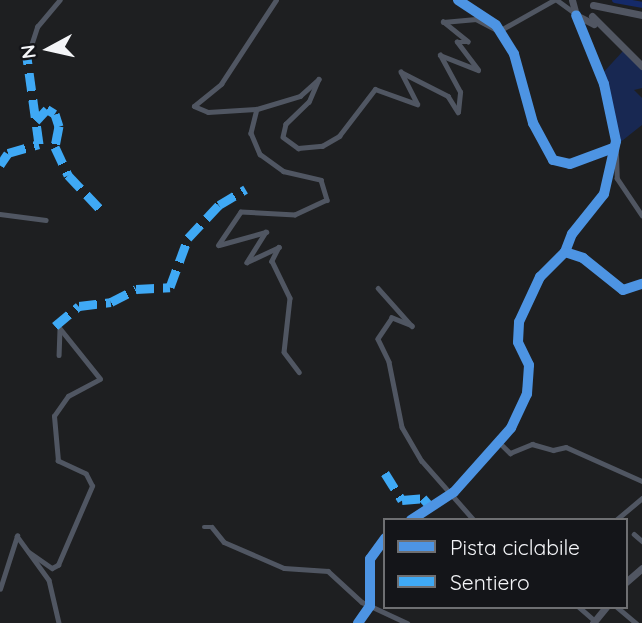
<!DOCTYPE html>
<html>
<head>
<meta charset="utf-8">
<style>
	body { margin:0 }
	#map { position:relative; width:642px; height:623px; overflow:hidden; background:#1e1f21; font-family:Quicksand,sans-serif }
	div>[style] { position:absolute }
	.green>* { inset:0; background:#182852 }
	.river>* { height:6px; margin:-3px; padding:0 3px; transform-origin:3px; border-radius:3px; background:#152a69 }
	.minor>* { height:4.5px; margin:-2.25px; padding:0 2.25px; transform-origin:2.25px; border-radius:2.25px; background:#505662 }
	.major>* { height:7px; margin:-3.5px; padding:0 3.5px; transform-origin:3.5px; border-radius:3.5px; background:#515662 }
	.quiet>* { height:9px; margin-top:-4.5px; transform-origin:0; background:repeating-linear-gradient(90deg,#3fa9f5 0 18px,transparent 0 27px) }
	.cycleway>* { height:10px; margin:-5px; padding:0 5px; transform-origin:5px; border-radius:5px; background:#4d94e3 }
	span { translate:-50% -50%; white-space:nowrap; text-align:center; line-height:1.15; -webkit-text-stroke:5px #141519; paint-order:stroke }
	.legend { position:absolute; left:383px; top:518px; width:245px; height:91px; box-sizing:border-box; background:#141519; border:2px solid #6e6f72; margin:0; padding:9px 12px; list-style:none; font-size:21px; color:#f4f5f8 }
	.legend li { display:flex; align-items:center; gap:14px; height:35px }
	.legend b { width:35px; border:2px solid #6e6f72 }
	.north { position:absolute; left:14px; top:14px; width:70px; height:70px; -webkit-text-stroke:5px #141519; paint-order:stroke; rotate:262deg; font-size:19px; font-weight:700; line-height:28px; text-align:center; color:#f4f5f8 }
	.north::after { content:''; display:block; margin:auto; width:24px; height:32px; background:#f4f5f8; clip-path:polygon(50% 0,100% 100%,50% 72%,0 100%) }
</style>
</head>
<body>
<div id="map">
	<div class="green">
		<i style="clip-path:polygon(623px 51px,642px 67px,642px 88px,634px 90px,642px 98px,642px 125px,618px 144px,601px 75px)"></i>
	</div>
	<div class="river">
		<i style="left:615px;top:0;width:27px;rotate:10deg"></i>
	</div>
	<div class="minor">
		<i style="left:458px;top:0;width:36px;rotate:36deg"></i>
		<i style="left:557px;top:0;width:22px;rotate:36deg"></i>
		<i style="left:499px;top:30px;width:28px;rotate:58deg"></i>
		<i style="left:514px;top:54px;width:72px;rotate:74.6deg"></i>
		<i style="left:533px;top:123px;width:42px;rotate:61.6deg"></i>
		<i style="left:553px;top:160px;width:17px;rotate:13deg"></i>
		<i style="left:570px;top:164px;width:46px;rotate:-20.4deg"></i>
		<i style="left:499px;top:31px;width:63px;rotate:-29.4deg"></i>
		<i style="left:27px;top:58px;width:33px;rotate:-72deg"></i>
		<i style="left:37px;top:27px;width:35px;rotate:-50deg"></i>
		<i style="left:194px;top:106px;width:35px;rotate:-39deg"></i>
		<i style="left:221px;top:84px;width:100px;rotate:-56.8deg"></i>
		<i style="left:194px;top:106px;width:15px;rotate:23deg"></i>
		<i style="left:208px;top:112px;width:49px;rotate:-3.5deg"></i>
		<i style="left:257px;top:109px;width:45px;rotate:-16.8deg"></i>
		<i style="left:300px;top:96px;width:25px;rotate:-42deg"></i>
		<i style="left:319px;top:79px;width:25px;rotate:113deg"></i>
		<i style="left:309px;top:102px;width:32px;rotate:136deg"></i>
		<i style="left:286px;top:124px;width:13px;rotate:103deg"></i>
		<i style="left:283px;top:137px;width:19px;rotate:36deg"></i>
		<i style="left:298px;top:148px;width:24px;rotate:-5deg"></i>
		<i style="left:322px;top:146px;width:20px;rotate:-30deg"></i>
		<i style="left:339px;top:136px;width:59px;rotate:-52.5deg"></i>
		<i style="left:375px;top:89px;width:45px;rotate:19.7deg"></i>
		<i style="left:417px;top:104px;width:36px;rotate:-117deg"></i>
		<i style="left:401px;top:72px;width:53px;rotate:27.1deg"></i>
		<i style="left:448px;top:96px;width:19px;rotate:58deg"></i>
		<i style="left:458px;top:112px;width:20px;rotate:-84deg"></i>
		<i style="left:460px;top:92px;width:42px;rotate:-118.4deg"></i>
		<i style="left:440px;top:55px;width:41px;rotate:21.5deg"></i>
		<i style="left:478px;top:70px;width:35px;rotate:-127deg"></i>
		<i style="left:457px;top:42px;width:11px"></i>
		<i style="left:468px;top:42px;width:32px;rotate:-141deg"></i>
		<i style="left:443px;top:22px;width:33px;rotate:-5deg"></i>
		<i style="left:476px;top:19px;width:26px;rotate:28deg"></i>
		<i style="left:257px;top:109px;width:25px;rotate:104deg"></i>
		<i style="left:251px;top:133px;width:23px;rotate:67deg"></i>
		<i style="left:260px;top:154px;width:29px;rotate:36deg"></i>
		<i style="left:283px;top:171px;width:39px;rotate:13deg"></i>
		<i style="left:321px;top:180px;width:21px;rotate:73deg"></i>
		<i style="left:327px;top:200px;width:35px;rotate:155deg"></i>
		<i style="left:295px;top:215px;width:54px;rotate:-176.8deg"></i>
		<i style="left:241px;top:212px;width:40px;rotate:124deg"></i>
		<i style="left:219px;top:245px;width:49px;rotate:-15.5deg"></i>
		<i style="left:266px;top:232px;width:36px;rotate:122deg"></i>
		<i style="left:247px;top:262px;width:35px;rotate:-25deg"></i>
		<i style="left:279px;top:247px;width:16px;rotate:117deg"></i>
		<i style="left:272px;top:261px;width:41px;rotate:64.1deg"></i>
		<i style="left:290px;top:298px;width:54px;rotate:96.3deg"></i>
		<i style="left:284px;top:352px;width:25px;rotate:53deg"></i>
		<i style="left:616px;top:141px;width:37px;rotate:88deg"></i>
		<i style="left:617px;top:178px;width:45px;rotate:56deg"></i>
		<i style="left:0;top:214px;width:46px;rotate:7.4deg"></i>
		<i style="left:565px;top:252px;width:19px;rotate:-69deg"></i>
		<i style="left:572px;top:234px;width:51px;rotate:-51.3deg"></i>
		<i style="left:604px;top:194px;width:54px;rotate:-77.2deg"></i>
		<i style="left:616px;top:141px;width:58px;rotate:-101.9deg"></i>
		<i style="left:604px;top:84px;width:72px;rotate:-111.9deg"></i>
		<i style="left:565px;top:252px;width:19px;rotate:18deg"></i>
		<i style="left:583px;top:258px;width:51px;rotate:38.7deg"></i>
		<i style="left:623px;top:290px;width:20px;rotate:-18deg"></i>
		<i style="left:378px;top:288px;width:51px;rotate:48.2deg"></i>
		<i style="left:412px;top:326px;width:22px;rotate:-158deg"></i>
		<i style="left:392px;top:318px;width:25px;rotate:124deg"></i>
		<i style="left:378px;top:339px;width:25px;rotate:64deg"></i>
		<i style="left:389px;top:362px;width:66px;rotate:78.7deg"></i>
		<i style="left:402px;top:427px;width:39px;rotate:60deg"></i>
		<i style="left:422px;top:461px;width:79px;rotate:48.6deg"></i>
		<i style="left:499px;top:442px;width:16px;rotate:45deg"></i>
		<i style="left:510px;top:453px;width:24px;rotate:-22deg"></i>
		<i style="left:532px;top:444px;width:22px;rotate:16deg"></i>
		<i style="left:553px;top:450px;width:13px;rotate:-13deg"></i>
		<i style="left:566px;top:447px;width:83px;rotate:24.1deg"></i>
		<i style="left:455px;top:492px;width:85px;rotate:-48.8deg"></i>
		<i style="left:511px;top:428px;width:22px;rotate:-63deg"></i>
		<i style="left:521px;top:408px;width:44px;rotate:-79.5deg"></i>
		<i style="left:529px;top:365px;width:25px;rotate:-116deg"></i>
		<i style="left:518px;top:342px;width:20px;rotate:-87deg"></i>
		<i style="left:519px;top:322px;width:50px;rotate:-65deg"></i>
		<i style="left:540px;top:277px;width:35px;rotate:-45deg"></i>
		<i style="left:616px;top:520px;width:34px;rotate:-40deg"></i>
		<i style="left:204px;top:527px;width:8px"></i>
		<i style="left:212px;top:527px;width:19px;rotate:51deg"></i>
		<i style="left:224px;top:542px;width:65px;rotate:23.4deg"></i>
		<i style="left:284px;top:568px;width:44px;rotate:3.9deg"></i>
		<i style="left:328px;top:571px;width:46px;rotate:42.4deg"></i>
		<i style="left:362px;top:602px;width:50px;rotate:25deg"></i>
		<i style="left:634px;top:534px;width:11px;rotate:41deg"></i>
		<i style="left:29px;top:552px;width:28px;rotate:35deg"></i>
		<i style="left:52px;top:568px;width:7px;rotate:-27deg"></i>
		<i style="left:58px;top:565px;width:86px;rotate:-66.7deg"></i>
		<i style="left:92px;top:486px;width:13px;rotate:-117deg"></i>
		<i style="left:86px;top:474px;width:31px;rotate:-155deg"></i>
		<i style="left:58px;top:461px;width:45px;rotate:-95.1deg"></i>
		<i style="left:54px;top:416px;width:24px;rotate:-55deg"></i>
		<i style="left:68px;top:396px;width:36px;rotate:-28deg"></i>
		<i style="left:100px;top:379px;width:64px;rotate:-128.7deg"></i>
		<i style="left:60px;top:329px;width:26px;rotate:92deg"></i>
		<i style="left:369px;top:588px;width:18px;rotate:87deg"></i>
		<i style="left:0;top:589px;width:56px;rotate:-72.2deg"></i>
		<i style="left:17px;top:536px;width:54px;rotate:54deg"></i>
		<i style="left:49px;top:580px;width:44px;rotate:76.9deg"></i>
		<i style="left:579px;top:607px;width:20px;rotate:41deg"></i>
		<i style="left:617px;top:607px;width:25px;rotate:40deg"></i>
		<i style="left:358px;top:623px;width:21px;rotate:-55deg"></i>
	</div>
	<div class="major">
		<i style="left:572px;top:0;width:16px;rotate:75deg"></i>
		<i style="left:576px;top:15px;width:20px;rotate:27deg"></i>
		<i style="left:593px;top:5px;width:50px;rotate:11.5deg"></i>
		<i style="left:592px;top:16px;width:71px;rotate:45deg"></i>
		<i style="left:626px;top:582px;width:21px;rotate:-41deg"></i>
		<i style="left:593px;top:623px;width:21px;rotate:-51deg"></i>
	</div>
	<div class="quiet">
		<i style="left:36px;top:121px;width:16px;rotate:-47deg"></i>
		<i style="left:47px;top:109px;width:9px;rotate:32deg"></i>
		<i style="left:55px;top:114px;width:13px;rotate:72deg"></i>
		<i style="left:59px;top:126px;width:21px;rotate:101deg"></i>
		<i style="left:55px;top:147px;width:31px;rotate:65deg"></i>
		<i style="left:68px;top:175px;width:48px;rotate:46.7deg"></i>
		<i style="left:0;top:165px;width:14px;rotate:-56deg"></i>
		<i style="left:8px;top:153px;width:32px;rotate:-16deg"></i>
		<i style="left:39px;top:144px;width:87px;rotate:-97.9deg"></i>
		<i style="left:55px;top:326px;width:31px;rotate:-40deg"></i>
		<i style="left:79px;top:306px;width:32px;rotate:-7deg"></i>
		<i style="left:111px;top:302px;width:28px;rotate:-27deg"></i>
		<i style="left:136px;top:289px;width:34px;rotate:-3deg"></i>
		<i style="left:170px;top:287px;width:52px;rotate:-69.8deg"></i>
		<i style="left:188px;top:238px;width:45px;rotate:-46.8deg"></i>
		<i style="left:219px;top:205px;width:31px;rotate:-31deg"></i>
		<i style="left:385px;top:473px;width:32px;rotate:58deg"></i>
		<i style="left:402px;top:500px;width:21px;rotate:-5deg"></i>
		<i style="left:423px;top:498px;width:11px;rotate:49deg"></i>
	</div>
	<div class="cycleway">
		<i style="left:458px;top:0;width:45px;rotate:33.3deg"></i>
		<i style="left:496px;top:25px;width:34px;rotate:58deg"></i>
		<i style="left:514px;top:54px;width:72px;rotate:74.6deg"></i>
		<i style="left:533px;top:123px;width:42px;rotate:61.6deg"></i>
		<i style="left:553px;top:160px;width:17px;rotate:13deg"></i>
		<i style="left:570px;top:164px;width:46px;rotate:-20.4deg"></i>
		<i style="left:565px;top:252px;width:19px;rotate:-69deg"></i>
		<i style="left:572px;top:234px;width:51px;rotate:-51.3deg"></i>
		<i style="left:604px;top:194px;width:54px;rotate:-77.2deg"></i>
		<i style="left:616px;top:141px;width:58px;rotate:-101.9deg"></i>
		<i style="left:604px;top:84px;width:74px;rotate:-112.1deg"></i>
		<i style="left:565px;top:252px;width:19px;rotate:18deg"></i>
		<i style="left:583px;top:258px;width:51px;rotate:38.7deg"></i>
		<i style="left:623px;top:290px;width:20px;rotate:-18deg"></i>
		<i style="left:411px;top:520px;width:51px;rotate:-33.1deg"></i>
		<i style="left:454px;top:492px;width:86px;rotate:-48.3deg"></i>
		<i style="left:511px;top:428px;width:38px;rotate:-65deg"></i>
		<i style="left:527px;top:394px;width:29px;rotate:-86deg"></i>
		<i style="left:529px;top:365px;width:25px;rotate:-116deg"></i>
		<i style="left:518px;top:342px;width:20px;rotate:-87deg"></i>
		<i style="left:519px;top:322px;width:50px;rotate:-65deg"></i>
		<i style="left:540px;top:277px;width:35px;rotate:-45deg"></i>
		<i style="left:358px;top:623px;width:21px;rotate:-55deg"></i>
		<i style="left:370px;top:606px;width:47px;rotate:-90deg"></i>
		<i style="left:370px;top:559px;width:26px;rotate:-54deg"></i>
	</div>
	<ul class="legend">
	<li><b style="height:9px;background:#4d94e3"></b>Pista ciclabile</li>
	<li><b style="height:9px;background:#3fa9f5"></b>Sentiero</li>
	</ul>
	<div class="north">N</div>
</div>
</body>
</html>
